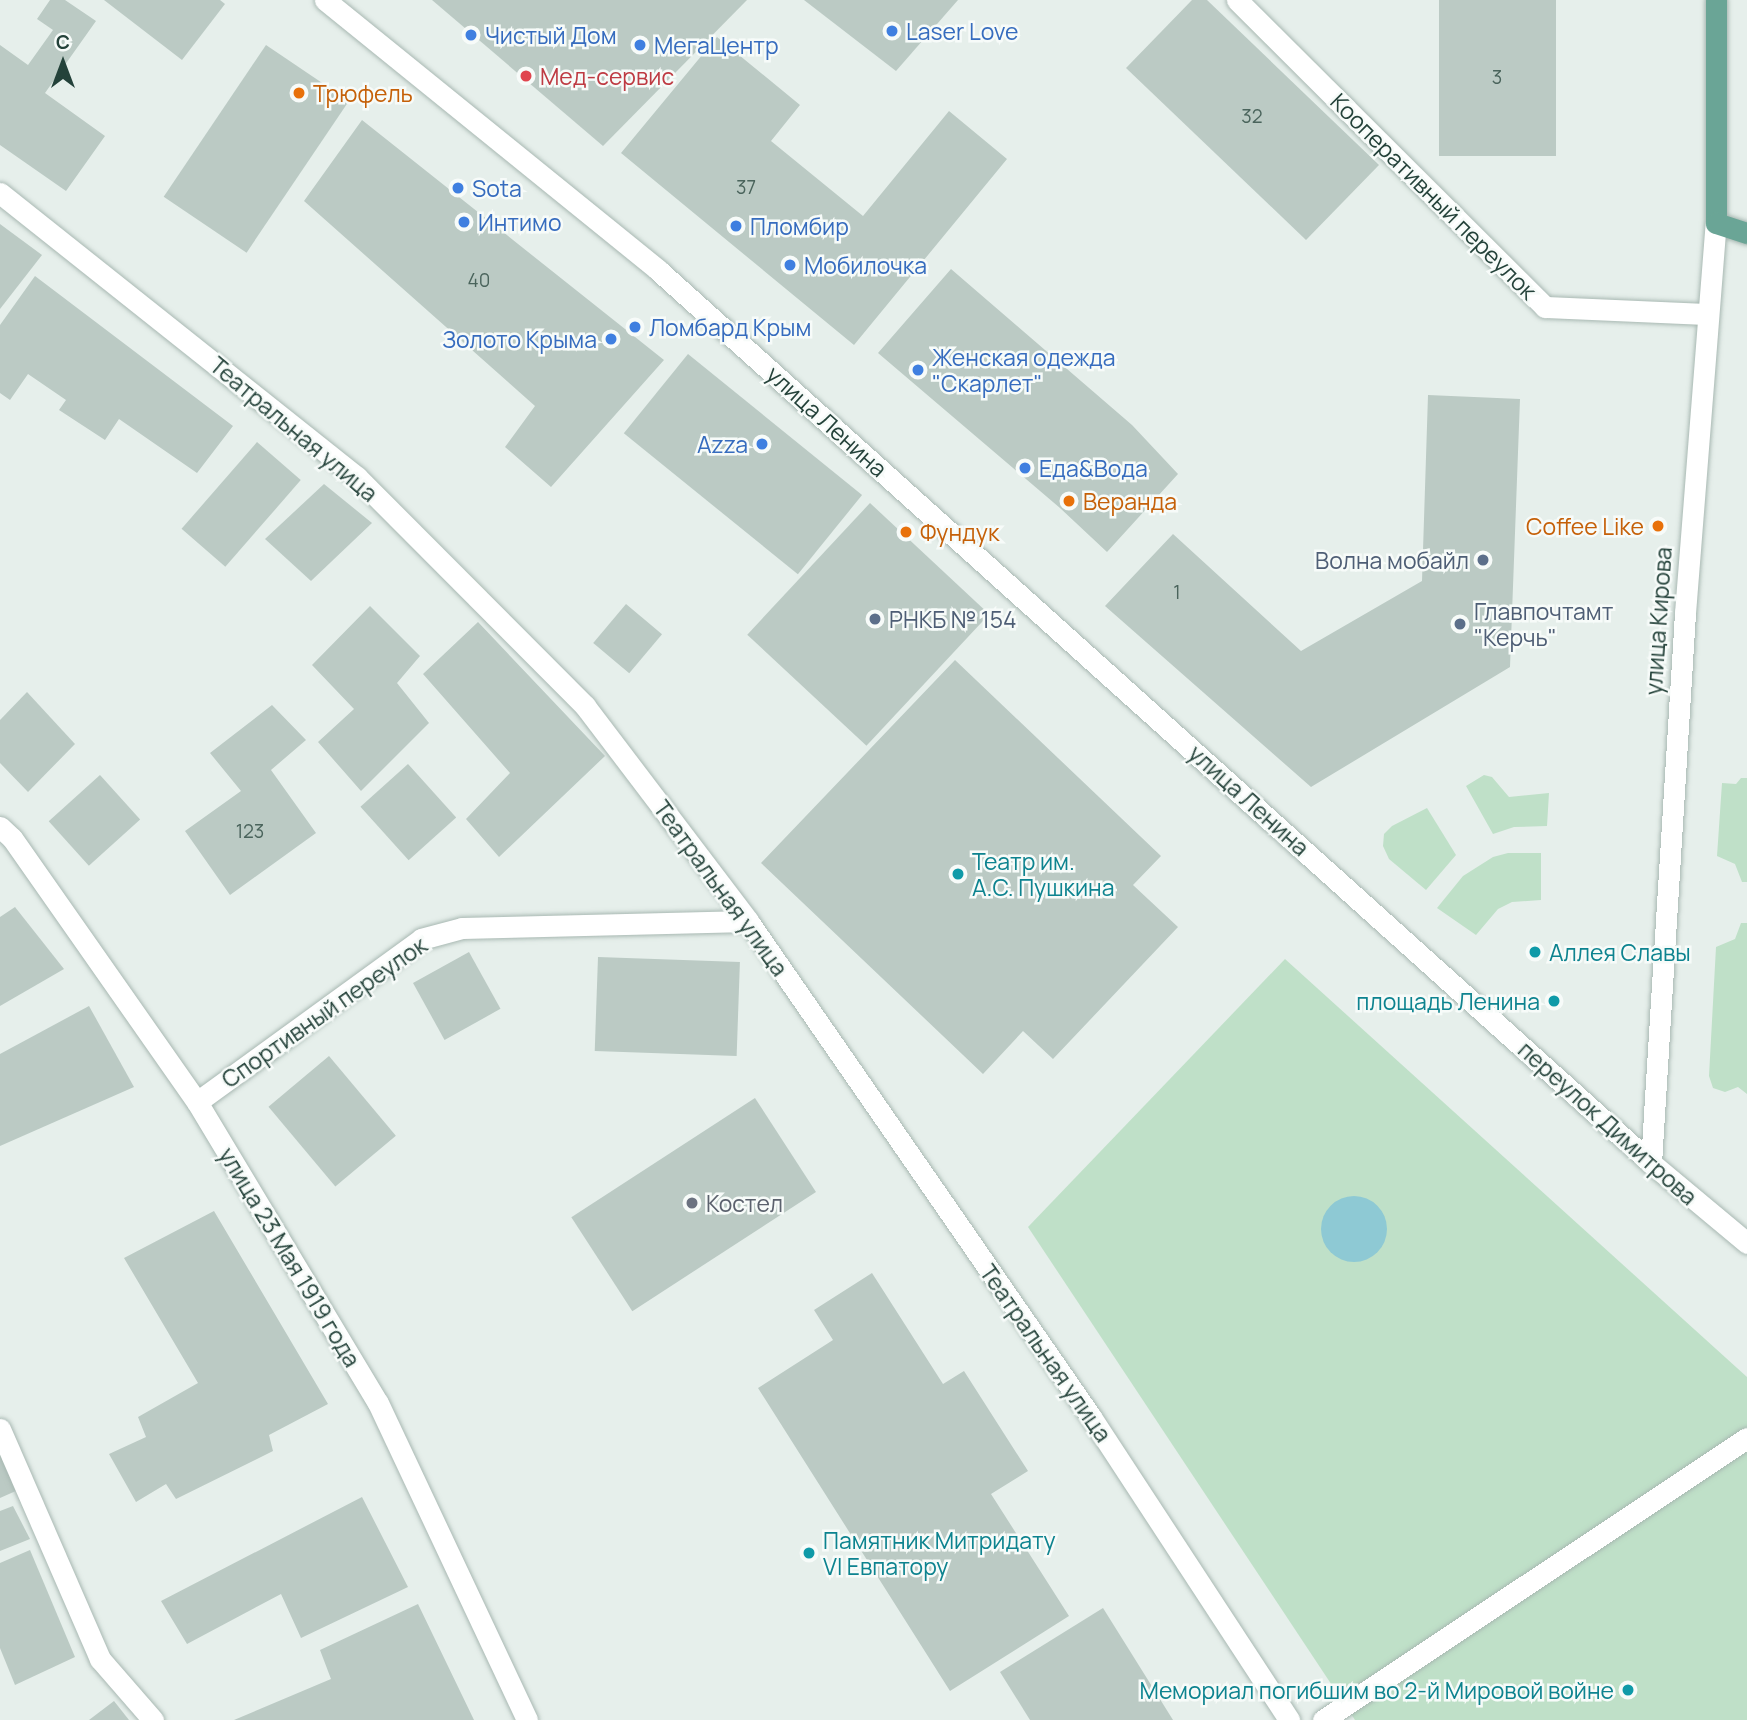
<!DOCTYPE html>
<html>
<head>
<meta charset="utf-8">
<style>
	body { margin:0 }
	#map { position:relative; width:1747px; height:1720px; overflow:hidden; background:#e6efeb; font-family:Manrope,sans-serif }
	div>[style] { position:absolute }
	.green>* { inset:0; background:#bfe0c8 }
	.water>* { inset:0; background:#8ec9d4 }
	.round { border-radius:50% }
	.building>* { inset:0; background:#bbcac4; transform-origin:0 0 }
	.roads { filter:drop-shadow(0 0 2px #a8b8b2) drop-shadow(0 0 2px #a8b8b2) }
	.minor>* { height:21px; margin:-10.5px; padding:0 10.5px; transform-origin:10.5px; border-radius:10.5px; background:#fff }
	.major>* { height:21px; margin:-10.5px; padding:0 10.5px; transform-origin:10.5px; border-radius:10.5px; background:#6aa596 }
	.dots>* { width:19px; height:19px; translate:-50% -50%; box-sizing:border-box; border:4px solid #f7fbf9; border-radius:50% }
	span { translate:-50% -50%; white-space:nowrap; text-align:center; line-height:1.15; -webkit-text-stroke:5px #f7fbf9; paint-order:stroke }
	.number-label { font-size:19px; color:#4a645c }
	.number-label span { -webkit-text-stroke-width:0 }
	.shop-label { font-size:23px; color:#366cbe }
	.left { translate:0 -50%; text-align:left }
	.right { translate:-100% -50%; text-align:right }
	.health-label { font-size:23px; color:#be3a42 }
	.food-label { font-size:23px; color:#c56008 }
	.street-label { font-size:23px; color:#24423a }
	.service-label { font-size:23px; color:#4e5e75 }
	.culture-label { font-size:23px; color:#0d838f }
	.worship-label { font-size:23px; color:#5b616d }
	.north { position:absolute; left:28px; top:28px; width:70px; height:70px; -webkit-text-stroke:5px #f7fbf9; paint-order:stroke; rotate:0deg; font-size:19px; font-weight:700; line-height:28px; text-align:center; color:#24423a }
	.north::after { content:''; display:block; margin:auto; width:24px; height:32px; background:#24423a; clip-path:polygon(50% 0,100% 100%,50% 72%,0 100%) }
</style>
</head>
<body>
<div id="map">
	<div class="green">
		<i style="clip-path:polygon(1484px 775px,1492px 777px,1509px 797px,1549px 793px,1547px 826px,1514px 827px,1493px 834px,1466px 786px)"></i>
		<i style="clip-path:polygon(1741px 778px,1747px 778px,1747px 882px,1742px 882px,1735px 864px,1717px 856px,1722px 783px,1736px 784px)"></i>
		<i style="clip-path:polygon(1427px 808px,1456px 855px,1426px 890px,1389px 859px,1383px 846px,1384px 834px,1392px 826px)"></i>
		<i style="clip-path:polygon(1508px 853px,1541px 853px,1541px 900px,1512px 902px,1498px 909px,1476px 935px,1437px 908px,1463px 876px,1493px 857px)"></i>
		<i style="clip-path:polygon(1741px 923px,1747px 923px,1747px 1094px,1738px 1087px,1725px 1092px,1713px 1088px,1709px 1076px,1716px 947px,1735px 939px)"></i>
		<i style="clip-path:polygon(1285px 959px,1747px 1377px,1747px 1720px,1355px 1720px,1028px 1227px)"></i>
	</div>
	<div class="water">
		<i class="round" style="left:1321px;top:1196px;width:66px;height:66px"></i>
	</div>
	<div class="building">
		<i style="clip-path:polygon(50px 0,65px 0,96px 21px,45px 93px,105px 136px,66px 191px,0 145px,0 45px,28px 65px,53px 30px,37px 19px)"></i>
		<i style="clip-path:polygon(104px 0,220px 0,225px 4px,182px 60px)"></i>
		<i style="clip-path:polygon(432px 0,747px 0,603px 146px)"></i>
		<i style="clip-path:polygon(804px 0,958px 0,896px 71px)"></i>
		<i style="clip-path:polygon(1192px 0,1207px 0,1379px 165px,1306px 240px,1126px 68px)"></i>
		<i style="left:1439px;top:0;width:117px;height:156px"></i>
		<i style="clip-path:polygon(717px 37px,800px 105px,771px 141px,863px 216px,949px 111px,1007px 159px,854px 345px,621px 153px)"></i>
		<i style="left:266px;top:45px;width:100px;height:183px;rotate:34deg"></i>
		<i style="clip-path:polygon(362px 120px,664px 360px,551px 487px,505px 447px,535px 406px,304px 201px)"></i>
		<i style="clip-path:polygon(0 224px,42px 255px,0 309px)"></i>
		<i style="clip-path:polygon(951px 269px,1132px 425px,1178px 474px,1107px 552px,1060px 508px,878px 353px)"></i>
		<i style="clip-path:polygon(35px 276px,233px 426px,197px 473px,119px 419px,105px 440px,59px 410px,66px 400px,28px 374px,10px 400px,0 393px,0 325px)"></i>
		<i style="left:688px;top:354px;width:224px;height:102px;rotate:39deg"></i>
		<i style="clip-path:polygon(1428px 395px,1520px 399px,1510px 667px,1311px 787px,1105px 606px,1173px 534px,1301px 651px,1422px 581px)"></i>
		<i style="left:257px;top:442px;width:58px;height:115px;rotate:41deg"></i>
		<i style="clip-path:polygon(324px 484px,372px 523px,311px 581px,265px 539px)"></i>
		<i style="left:870px;top:503px;width:163px;height:180px;rotate:43deg"></i>
		<i style="left:626px;top:604px;width:47px;height:51px;rotate:40deg"></i>
		<i style="clip-path:polygon(370px 606px,420px 656px,397px 683px,429px 723px,361px 791px,318px 742px,354px 709px,312px 665px)"></i>
		<i style="clip-path:polygon(478px 622px,605px 756px,499px 857px,466px 819px,510px 773px,423px 674px)"></i>
		<i style="clip-path:polygon(955px 660px,1161px 856px,1133px 885px,1178px 927px,1053px 1059px,1023px 1031px,983px 1074px,761px 863px)"></i>
		<i style="clip-path:polygon(27px 692px,75px 744px,28px 792px,0 763px,0 720px)"></i>
		<i style="clip-path:polygon(272px 705px,306px 740px,271px 770px,316px 833px,230px 895px,185px 831px,241px 791px,210px 753px)"></i>
		<i style="left:408px;top:764px;width:72px;height:64px;rotate:48deg"></i>
		<i style="left:100px;top:775px;width:60px;height:69px;rotate:48deg"></i>
		<i style="clip-path:polygon(15px 907px,64px 969px,0 1006px,0 917px)"></i>
		<i style="left:469px;top:952px;width:65px;height:64px;rotate:61deg"></i>
		<i style="left:598px;top:957px;width:142px;height:94px;rotate:2deg"></i>
		<i style="clip-path:polygon(89px 1006px,134px 1087px,0 1146px,0 1054px)"></i>
		<i style="left:329px;top:1056px;width:104px;height:79px;rotate:50deg"></i>
		<i style="left:755px;top:1098px;width:112px;height:219px;rotate:57deg"></i>
		<i style="clip-path:polygon(214px 1211px,328px 1404px,269px 1435px,273px 1451px,176px 1499px,166px 1484px,136px 1502px,109px 1454px,146px 1437px,138px 1417px,198px 1383px,124px 1258px)"></i>
		<i style="clip-path:polygon(872px 1273px,943px 1384px,964px 1371px,1028px 1471px,991px 1494px,1069px 1616px,950px 1691px,758px 1388px,833px 1340px,814px 1310px)"></i>
		<i style="clip-path:polygon(0 1454px,18px 1490px,0 1498px)"></i>
		<i style="clip-path:polygon(362px 1497px,408px 1587px,301px 1638px,281px 1594px,187px 1644px,161px 1601px)"></i>
		<i style="clip-path:polygon(13px 1506px,30px 1539px,0 1551px,0 1511px)"></i>
		<i style="clip-path:polygon(30px 1550px,75px 1657px,15px 1685px,0 1648px,0 1563px)"></i>
		<i style="clip-path:polygon(418px 1604px,474px 1720px,234px 1720px,331px 1679px,320px 1650px)"></i>
		<i style="clip-path:polygon(1103px 1608px,1173px 1720px,1030px 1720px,1000px 1672px)"></i>
		<i style="clip-path:polygon(114px 1701px,129px 1720px,89px 1720px)"></i>
	</div>
	<div class="roads">
		<div class="minor">
			<i style="left:325px;top:0;width:429px;rotate:39deg"></i>
			<i style="left:658px;top:270px;width:1335px;rotate:41.96deg"></i>
			<i style="left:1651px;top:1163px;width:125px;rotate:39.8deg"></i>
			<i style="left:1237px;top:0;width:435px;rotate:44.9deg"></i>
			<i style="left:1545px;top:307px;width:162px;rotate:2.5deg"></i>
			<i style="left:0;top:193px;width:456px;rotate:38.5deg"></i>
			<i style="left:357px;top:477px;width:323px;rotate:45.1deg"></i>
			<i style="left:585px;top:706px;width:270px;rotate:52.8deg"></i>
			<i style="left:748px;top:921px;width:603px;rotate:55.33deg"></i>
			<i style="left:1091px;top:1417px;width:362px;rotate:56.8deg"></i>
			<i style="left:0;top:827px;width:16px;rotate:43deg"></i>
			<i style="left:12px;top:838px;width:322px;rotate:55deg"></i>
			<i style="left:197px;top:1102px;width:351px;rotate:59deg"></i>
			<i style="left:378px;top:1403px;width:350px;rotate:64.8deg"></i>
			<i style="left:197px;top:1102px;width:277px;rotate:-36deg"></i>
			<i style="left:421px;top:939px;width:42px;rotate:-15deg"></i>
			<i style="left:462px;top:928px;width:286px;rotate:-1.4deg"></i>
			<i style="left:1651px;top:1163px;width:551px;rotate:-86.46deg"></i>
			<i style="left:1685px;top:613px;width:391px;rotate:-85.5deg"></i>
			<i style="left:0;top:1429px;width:251px;rotate:66.5deg"></i>
			<i style="left:100px;top:1659px;width:81px;rotate:49deg"></i>
			<i style="left:1323px;top:1720px;width:509px;rotate:-33.63deg"></i>
		</div>
		<div class="major">
			<i style="left:1716px;top:0;width:223px;rotate:90deg"></i>
			<i style="left:1716px;top:223px;width:33px;rotate:18deg"></i>
		</div>
	</div>
	<div class="dots">
		<i style="left:892px;top:31px;background:#3f7fe0"></i>
		<i style="left:471px;top:35px;background:#3f7fe0"></i>
		<i style="left:640px;top:45px;background:#3f7fe0"></i>
		<i style="left:526px;top:76px;background:#e0444e"></i>
		<i style="left:299px;top:93px;background:#e8710a"></i>
		<i style="left:458px;top:188px;background:#3f7fe0"></i>
		<i style="left:464px;top:222px;background:#3f7fe0"></i>
		<i style="left:736px;top:226px;background:#3f7fe0"></i>
		<i style="left:790px;top:265px;background:#3f7fe0"></i>
		<i style="left:635px;top:327px;background:#3f7fe0"></i>
		<i style="left:611px;top:339px;background:#3f7fe0"></i>
		<i style="left:918px;top:370px;background:#3f7fe0"></i>
		<i style="left:762px;top:444px;background:#3f7fe0"></i>
		<i style="left:1025px;top:468px;background:#3f7fe0"></i>
		<i style="left:1069px;top:501px;background:#e8710a"></i>
		<i style="left:1658px;top:526px;background:#e8710a"></i>
		<i style="left:906px;top:532px;background:#e8710a"></i>
		<i style="left:1483px;top:560px;background:#5c6f8a"></i>
		<i style="left:875px;top:619px;background:#5c6f8a"></i>
		<i style="left:1460px;top:624px;background:#5c6f8a"></i>
		<i style="left:958px;top:874px;background:#0f9aa8"></i>
		<i style="left:1535px;top:952px;background:#0f9aa8"></i>
		<i style="left:1554px;top:1001px;background:#0f9aa8"></i>
		<i style="left:692px;top:1203px;background:#6b7280"></i>
		<i style="left:809px;top:1553px;background:#0f9aa8"></i>
		<i style="left:1628px;top:1690px;background:#0f9aa8"></i>
	</div>
	<div class="number-label">
		<span style="left:1497px;top:78px">3</span>
		<span style="left:1252px;top:117px">32</span>
		<span style="left:746px;top:188px">37</span>
		<span style="left:479px;top:281px">40</span>
		<span style="left:1177px;top:593px">1</span>
		<span style="left:250px;top:832px">123</span>
	</div>
	<div class="shop-label">
		<span class="left" style="left:906px;top:31px">Laser Love</span>
		<span class="left" style="left:485px;top:35px">Чистый Дом</span>
		<span class="left" style="left:654px;top:45px">МегаЦентр</span>
		<span class="left" style="left:472px;top:188px">Sota</span>
		<span class="left" style="left:478px;top:222px">Интимо</span>
		<span class="left" style="left:750px;top:226px">Пломбир</span>
		<span class="left" style="left:804px;top:265px">Мобилочка</span>
		<span class="left" style="left:649px;top:327px">Ломбард Крым</span>
		<span class="right" style="left:597px;top:339px">Золото Крыма</span>
		<span class="left" style="left:932px;top:370px">Женская одежда<br>"Скарлет"</span>
		<span class="right" style="left:748px;top:444px">Azza</span>
		<span class="left" style="left:1039px;top:468px">Еда&amp;Вода</span>
	</div>
	<div class="health-label">
		<span class="left" style="left:540px;top:76px">Мед-сервис</span>
	</div>
	<div class="food-label">
		<span class="left" style="left:313px;top:93px">Трюфель</span>
		<span class="left" style="left:1083px;top:501px">Веранда</span>
		<span class="right" style="left:1644px;top:526px">Coffee Like</span>
		<span class="left" style="left:920px;top:532px">Фундук</span>
	</div>
	<div class="street-label">
		<span style="left:1434px;top:196px;rotate:45deg">Кооперативный переулок</span>
		<span style="left:827px;top:421px;rotate:42deg">улица Ленина</span>
		<span style="left:294px;top:429px;rotate:40deg">Театральная улица</span>
		<span style="left:1658px;top:621px;rotate:-86deg">улица Кирова</span>
		<span style="left:1249px;top:800px;rotate:42deg">улица Ленина</span>
		<span style="left:721px;top:888px;rotate:54deg">Театральная улица</span>
		<span style="left:324px;top:1012px;rotate:-35deg">Спортивный переулок</span>
		<span style="left:1608px;top:1123px;rotate:42deg">переулок Димитрова</span>
		<span style="left:290px;top:1257px;rotate:59deg">улица 23 Мая 1919 года</span>
		<span style="left:1046px;top:1353px;rotate:55deg">Театральная улица</span>
	</div>
	<div class="service-label">
		<span class="right" style="left:1469px;top:560px">Волна мобайл</span>
		<span class="left" style="left:1474px;top:624px">Главпочтамт<br>"Керчь"</span>
		<span class="left" style="left:889px;top:619px">РНКБ № 154</span>
	</div>
	<div class="culture-label">
		<span class="left" style="left:972px;top:874px">Театр им.<br>А.С. Пушкина</span>
		<span class="left" style="left:1549px;top:952px">Аллея Славы</span>
		<span class="right" style="left:1540px;top:1001px">площадь Ленина</span>
		<span class="left" style="left:823px;top:1553px">Памятник Митридату<br>VI Евпатору</span>
		<span class="right" style="left:1614px;top:1690px">Мемориал погибшим во 2-й Мировой войне</span>
	</div>
	<div class="worship-label">
		<span class="left" style="left:706px;top:1203px">Костел</span>
	</div>
	<div class="north">С</div>
</div>
</body>
</html>
